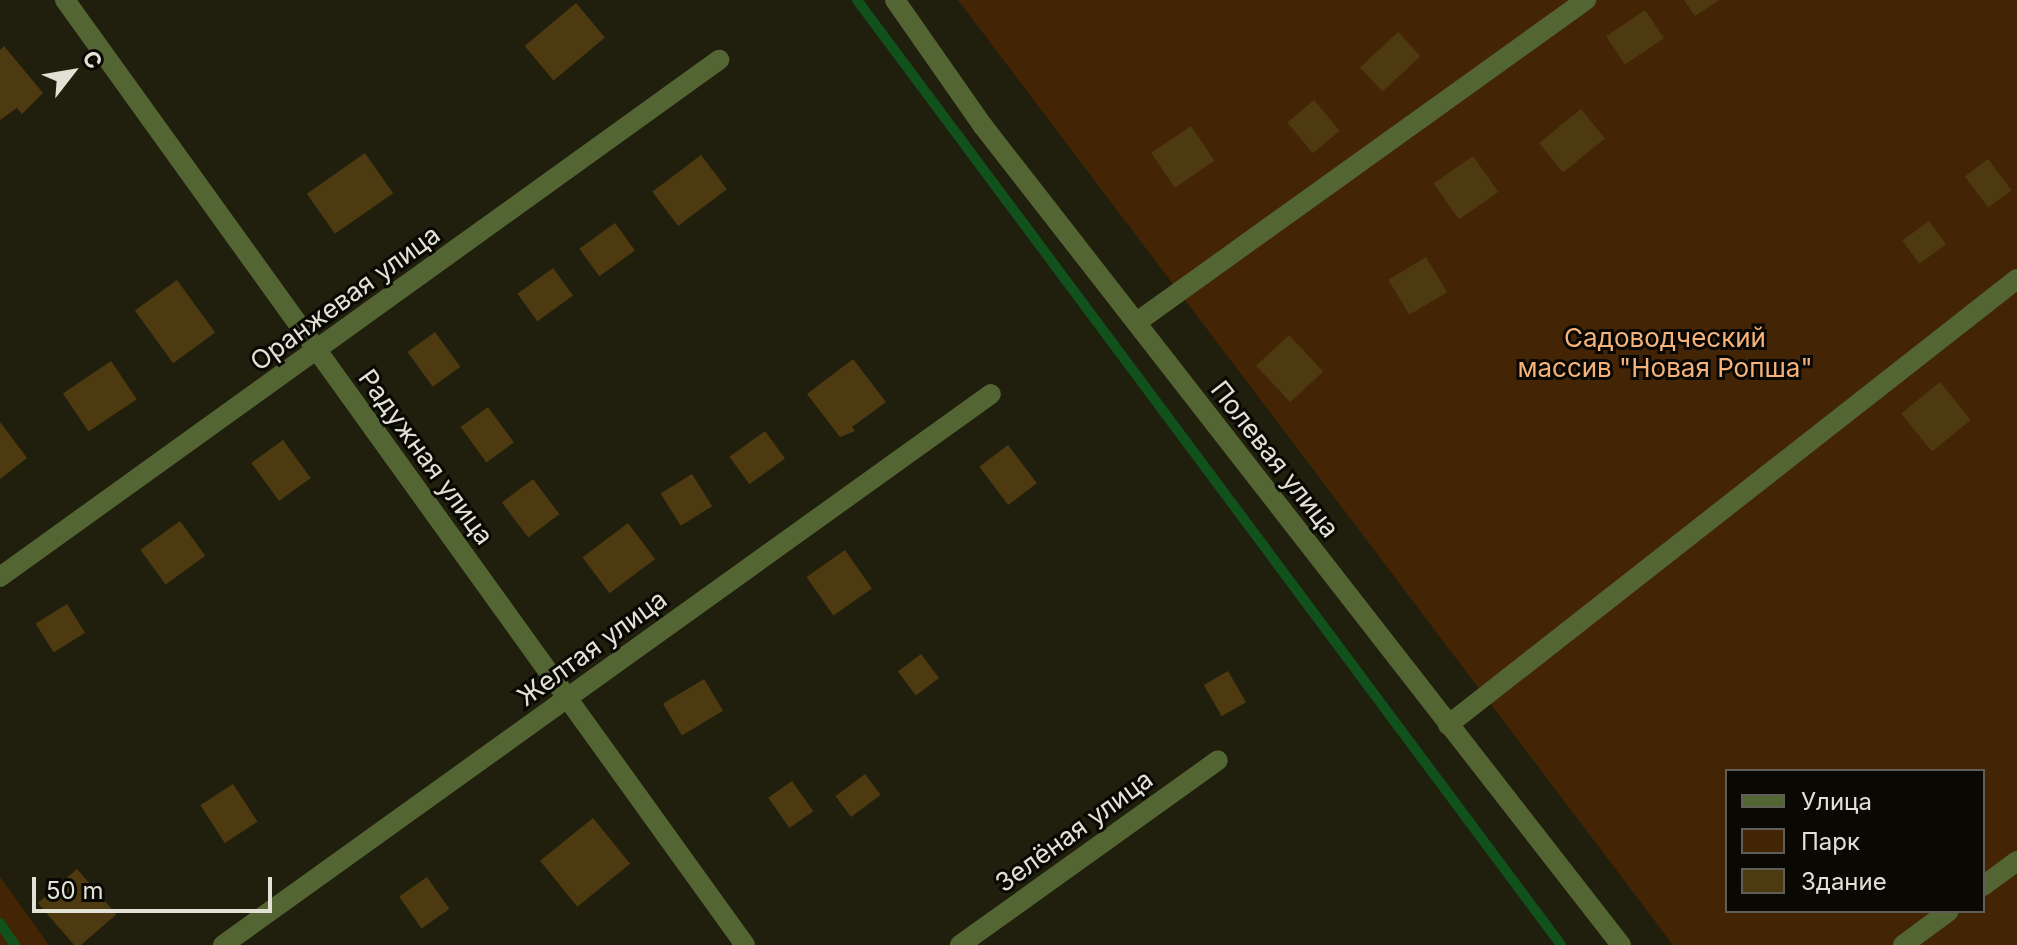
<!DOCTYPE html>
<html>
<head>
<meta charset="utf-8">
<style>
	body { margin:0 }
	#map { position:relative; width:2017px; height:945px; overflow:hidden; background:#201e0c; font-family:Inter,sans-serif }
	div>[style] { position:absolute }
	.green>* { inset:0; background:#432404 }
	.stream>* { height:10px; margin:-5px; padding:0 5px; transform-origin:5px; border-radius:5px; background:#11521c }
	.building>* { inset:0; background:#4e3a10; transform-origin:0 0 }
	.minor>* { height:20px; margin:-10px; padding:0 10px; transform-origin:10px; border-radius:10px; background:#546534 }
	span { translate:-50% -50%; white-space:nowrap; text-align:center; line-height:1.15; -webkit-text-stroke:6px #090803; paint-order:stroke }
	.street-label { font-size:26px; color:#e2e1d5 }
	.park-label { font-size:26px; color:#f6b278 }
	.legend { position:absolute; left:1725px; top:769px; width:260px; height:144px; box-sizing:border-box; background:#090803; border:2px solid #605f57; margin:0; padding:10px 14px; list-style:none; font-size:24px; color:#e2e1d5 }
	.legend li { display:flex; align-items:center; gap:16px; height:40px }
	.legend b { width:40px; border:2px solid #605f57 }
	.north { position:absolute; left:32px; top:32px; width:80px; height:80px; -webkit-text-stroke:6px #090803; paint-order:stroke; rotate:59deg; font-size:22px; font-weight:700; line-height:32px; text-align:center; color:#e2e1d5 }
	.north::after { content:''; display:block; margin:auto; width:28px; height:36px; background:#e2e1d5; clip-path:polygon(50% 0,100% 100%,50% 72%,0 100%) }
	.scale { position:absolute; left:32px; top:877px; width:240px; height:36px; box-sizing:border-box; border:4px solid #e2e1d5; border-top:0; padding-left:10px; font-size:24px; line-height:28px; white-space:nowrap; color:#e2e1d5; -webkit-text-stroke:6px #090803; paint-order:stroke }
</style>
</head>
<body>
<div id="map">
	<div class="green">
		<i style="clip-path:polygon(evenodd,958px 0,2017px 0,2017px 945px,1673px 945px,958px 0,1727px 771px,1983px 771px,1983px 911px,1727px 911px,1727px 771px)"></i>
		<i style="clip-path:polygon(0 877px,49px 945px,0 945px)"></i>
	</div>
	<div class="stream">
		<i style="left:857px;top:0;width:1178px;rotate:53.31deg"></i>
		<i style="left:0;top:923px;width:27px;rotate:56deg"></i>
	</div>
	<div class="building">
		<i style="clip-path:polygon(1684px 0,1719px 0,1695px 16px)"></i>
		<i style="left:576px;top:3px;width:45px;height:67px;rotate:50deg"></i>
		<i style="left:1645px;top:10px;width:34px;height:47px;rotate:56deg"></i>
		<i style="left:1398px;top:32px;width:33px;height:52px;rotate:47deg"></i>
		<i style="clip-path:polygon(4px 46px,43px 93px,22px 114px,17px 108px,0 120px,0 50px)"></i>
		<i style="left:1314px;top:100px;width:40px;height:35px;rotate:50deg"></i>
		<i style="left:1581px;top:109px;width:38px;height:54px;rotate:51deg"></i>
		<i style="left:1191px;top:126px;width:42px;height:48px;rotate:56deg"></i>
		<i style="left:365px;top:153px;width:49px;height:71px;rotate:55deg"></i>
		<i style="left:701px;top:155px;width:43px;height:61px;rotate:53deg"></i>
		<i style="left:1473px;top:156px;width:44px;height:48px;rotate:55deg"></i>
		<i style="left:1988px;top:159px;width:39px;height:29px;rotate:53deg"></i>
		<i style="left:1929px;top:221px;width:29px;height:33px;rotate:54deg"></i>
		<i style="left:615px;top:223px;width:34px;height:44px;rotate:54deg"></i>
		<i style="left:1426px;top:257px;width:41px;height:44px;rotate:59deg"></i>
		<i style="left:553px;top:268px;width:34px;height:44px;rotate:54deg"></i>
		<i style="left:177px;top:280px;width:65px;height:52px;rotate:54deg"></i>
		<i style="left:435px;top:332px;width:43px;height:34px;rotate:54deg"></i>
		<i style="left:1289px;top:335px;width:50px;height:45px;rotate:47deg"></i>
		<i style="clip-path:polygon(853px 359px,886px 402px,852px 427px,855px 431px,840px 437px,807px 394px)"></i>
		<i style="left:111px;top:361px;width:46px;height:58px;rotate:56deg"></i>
		<i style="left:1940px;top:382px;width:49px;height:50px;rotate:51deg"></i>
		<i style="left:488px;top:407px;width:44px;height:34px;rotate:54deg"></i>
		<i style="clip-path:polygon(0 422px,27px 458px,0 479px)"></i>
		<i style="left:765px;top:431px;width:34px;height:44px;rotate:54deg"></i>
		<i style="left:283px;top:440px;width:47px;height:39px;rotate:54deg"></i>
		<i style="left:1008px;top:445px;width:48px;height:36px;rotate:53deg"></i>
		<i style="left:692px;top:474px;width:38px;height:37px;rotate:58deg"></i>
		<i style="left:533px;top:479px;width:44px;height:39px;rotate:53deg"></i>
		<i style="left:180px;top:521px;width:43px;height:49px;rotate:54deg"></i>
		<i style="left:628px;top:523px;width:45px;height:57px;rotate:53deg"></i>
		<i style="left:845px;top:550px;width:47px;height:47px;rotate:55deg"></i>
		<i style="left:67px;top:604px;width:34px;height:37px;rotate:58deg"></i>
		<i style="left:921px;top:654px;width:30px;height:29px;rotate:53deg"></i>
		<i style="left:1228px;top:671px;width:36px;height:28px;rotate:60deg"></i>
		<i style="left:704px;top:679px;width:37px;height:48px;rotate:59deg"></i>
		<i style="left:865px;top:774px;width:26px;height:37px;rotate:53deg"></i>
		<i style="left:792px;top:781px;width:37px;height:29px;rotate:55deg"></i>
		<i style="left:233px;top:784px;width:45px;height:39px;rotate:57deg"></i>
		<i style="left:593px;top:818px;width:59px;height:68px;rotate:51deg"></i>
		<i style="left:77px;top:869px;width:60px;height:52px;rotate:49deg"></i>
		<i style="left:427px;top:877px;width:39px;height:34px;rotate:55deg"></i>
	</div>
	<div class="minor">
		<i style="left:65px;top:0;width:1164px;rotate:54.26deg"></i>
		<i style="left:895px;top:0;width:154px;rotate:55.1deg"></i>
		<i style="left:983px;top:126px;width:1038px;rotate:52.08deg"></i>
		<i style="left:1137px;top:322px;width:553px;rotate:-35.65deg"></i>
		<i style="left:0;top:577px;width:886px;rotate:-35.72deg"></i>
		<i style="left:1448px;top:725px;width:723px;rotate:-38.09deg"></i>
		<i style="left:1983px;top:886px;width:42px;rotate:-36.3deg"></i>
		<i style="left:223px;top:945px;width:945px;rotate:-35.66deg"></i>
		<i style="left:960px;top:945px;width:317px;rotate:-35.6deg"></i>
		<i style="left:1903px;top:945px;width:57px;rotate:-36.5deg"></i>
	</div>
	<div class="street-label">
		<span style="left:345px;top:298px;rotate:-36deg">Оранжевая улица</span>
		<span style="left:426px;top:457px;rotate:54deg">Радужная улица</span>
		<span style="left:1275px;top:459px;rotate:52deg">Полевая улица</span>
		<span style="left:592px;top:648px;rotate:-36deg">Желтая улица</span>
		<span style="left:1074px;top:831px;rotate:-36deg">Зелёная улица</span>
	</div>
	<div class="park-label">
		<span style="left:1665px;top:353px">Садоводческий<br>массив "Новая Ропша"</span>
	</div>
	<ul class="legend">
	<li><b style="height:10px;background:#546534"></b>Улица</li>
	<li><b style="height:22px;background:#432404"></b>Парк</li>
	<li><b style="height:22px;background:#4e3a10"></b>Здание</li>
	</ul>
	<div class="north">С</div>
	<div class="scale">50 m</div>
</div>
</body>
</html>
